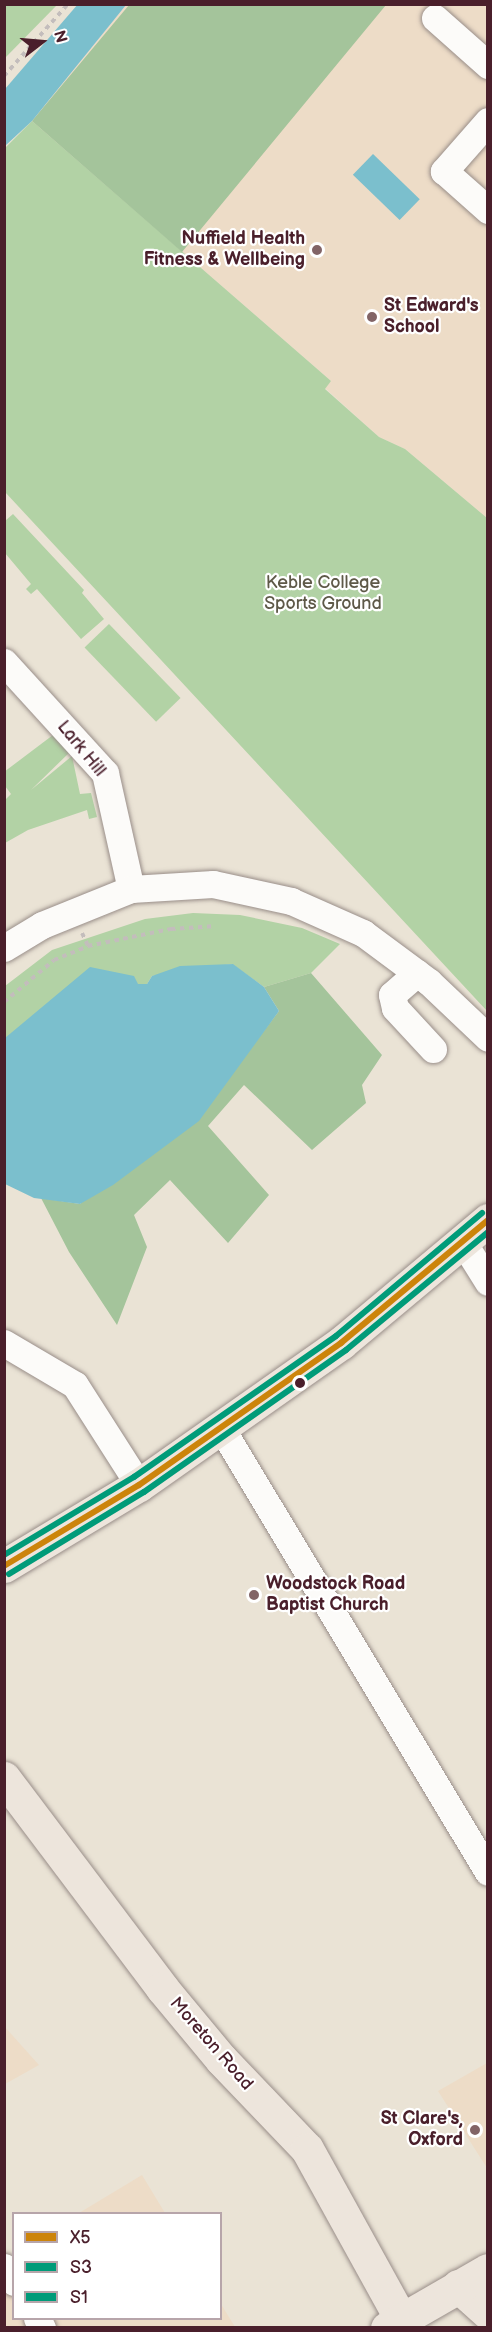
<!DOCTYPE html>
<html>
<head>
<meta charset="utf-8">
<style>
	body { margin:0 }
	#map { position:relative; width:492px; height:2332px; overflow:hidden; background:#eae3d5; font-family:"Balsamiq Sans",sans-serif }
	div>[style] { position:absolute }
	.built>* { inset:0; background:#eddcc7 }
	.green>* { inset:0; background:#b2d2a5; transform-origin:0 0 }
	.forest>* { inset:0; background:#a4c49b }
	.water>* { inset:0; background:#7bbfcd; transform-origin:0 0 }
	.path>* { height:4px; margin-top:-2px; transform-origin:0; background:repeating-linear-gradient(90deg,#c3bdbc 0 4.5px,transparent 0 9px) }
	.roads { filter:drop-shadow(0 0 2px #998e89) drop-shadow(0 0 2px #998e89) }
	.minor>* { height:27px; margin:-13.5px; padding:0 13.5px; transform-origin:13.5px; border-radius:13.5px; background:#fcfbf9 }
	.major>* { height:33px; margin:-16.5px; padding:0 16.5px; transform-origin:16.5px; border-radius:16.5px; background:#ede5dc }
	.bus-1>* { height:6px; margin:-3px; padding:0 3px; transform-origin:3px; border-radius:3px; background:#cc840b }
	.bus-2>* { height:6px; margin:-3px; padding:0 3px; transform-origin:3px; border-radius:3px; background:#009b79 }
	.bus-3>* { height:6px; margin:-3px; padding:0 3px; transform-origin:3px; border-radius:3px; background:#009b79 }
	.dots>* { width:16px; height:16px; translate:-50% -50%; box-sizing:border-box; border:3px solid #fff; border-radius:50% }
	span { translate:-50% -50%; white-space:nowrap; text-align:center; line-height:1.15; -webkit-text-stroke:4.5px #fff; paint-order:stroke }
	.poi-label { font-size:18px; color:#4a1f2b; font-weight:700 }
	.right { translate:-100% -50%; text-align:right }
	.left { translate:0 -50%; text-align:left }
	.park-label { font-size:18px; color:#5e5948 }
	.street-label { font-size:18px; color:#4a1f2b }
	.frame { position:absolute; inset:0; border:6px solid #4a1f2b; pointer-events:none }
	.legend { position:absolute; left:12px; top:2212px; width:210px; height:108px; box-sizing:border-box; background:#fff; border:2px solid #b7a5aa; margin:0; padding:8px 10px; list-style:none; font-size:18px; color:#4a1f2b }
	.legend li { display:flex; align-items:center; gap:12px; height:30px }
	.legend b { width:30px; border:2px solid #b7a5aa }
	.north { position:absolute; left:12px; top:12px; width:60px; height:60px; -webkit-text-stroke:4px #fff; paint-order:stroke; rotate:74deg; font-size:16px; font-weight:700; line-height:24px; text-align:center; color:#4a1f2b }
	.north::after { content:''; display:block; margin:auto; width:21px; height:27px; background:#4a1f2b; clip-path:polygon(50% 0,100% 100%,50% 72%,0 100%) }
</style>
</head>
<body>
<div id="map">
	<div class="built">
		<i style="clip-path:polygon(126px 5px,487px 5px,487px 518px,405px 449px,379px 437px,325px 388px,331px 381px,32px 121px)"></i>
		<i style="clip-path:polygon(4px 2026px,39px 2065px,5px 2084px,4px 2084px)"></i>
		<i style="clip-path:polygon(487px 2063px,487px 2168px,438px 2091px)"></i>
		<i style="clip-path:polygon(142px 2175px,165px 2213px,79px 2213px)"></i>
		<i style="clip-path:polygon(13px 2280px,14px 2318px,220px 2318px,221px 2304px,235px 2327px,5px 2327px,4px 2285px)"></i>
	</div>
	<div class="green">
		<i style="clip-path:polygon(5px 4px,57px 5px,5px 58px,4px 5px)"></i>
		<i style="clip-path:polygon(32px 121px,331px 381px,325px 389px,379px 437px,405px 449px,487px 518px,487px 1011px,5px 492px,5px 148px)"></i>
		<i style="clip-path:polygon(13px 514px,84px 590px,82px 593px,104px 619px,81px 639px,37px 589px,31px 594px,26px 589px,31px 584px,5px 553px,5px 521px)"></i>
		<i style="left:109px;top:624px;width:103px;height:34px;rotate:46deg"></i>
		<i style="clip-path:polygon(53px 735px,71px 751px,31px 790px,72px 756px,80px 794px,91px 793px,97px 817px,89px 819px,87px 810px,28px 830px,5px 843px,5px 800px,11px 794px,5px 786px,4px 772px)"></i>
		<i style="clip-path:polygon(193px 913px,240px 915px,302px 928px,340px 944px,311px 973px,264px 987px,232px 964px,152px 976px,147px 984px,33px 1018px,5px 1039px,5px 986px,52px 950px,145px 919px)"></i>
	</div>
	<div class="forest">
		<i style="clip-path:polygon(129px 5px,129px 4px,386px 5px,182px 252px,32px 121px)"></i>
		<i style="clip-path:polygon(311px 973px,382px 1055px,362px 1085px,366px 1103px,312px 1150px,244px 1085px,208px 1126px,269px 1195px,228px 1243px,170px 1180px,134px 1215px,147px 1247px,117px 1325px,69px 1252px,41px 1198px,80px 1204px,241px 1061px,279px 1011px,264px 987px)"></i>
	</div>
	<div class="water">
		<i style="clip-path:polygon(78px 4px,126px 5px,32px 121px,5px 146px,5px 89px)"></i>
		<i style="left:373px;top:154px;width:65px;height:29px;rotate:44deg"></i>
		<i style="clip-path:polygon(233px 964px,264px 987px,279px 1011px,199px 1121px,113px 1185px,80px 1204px,34px 1198px,5px 1184px,5px 1038px,90px 967px,134px 976px,138px 984px,147px 984px,152px 976px,180px 966px)"></i>
	</div>
	<div class="path">
		<i style="left:4px;top:76px;width:96px;rotate:-48.4deg"></i>
		<i style="left:82px;top:933px;width:14px;rotate:65deg"></i>
		<i style="left:4px;top:1002px;width:65px;rotate:-40deg"></i>
		<i style="left:54px;top:960px;width:37px;rotate:-22deg"></i>
		<i style="left:88px;top:946px;width:85px;rotate:-11.6deg"></i>
		<i style="left:171px;top:929px;width:45px;rotate:-3.8deg"></i>
	</div>
	<div class="roads">
		<div class="minor">
			<i style="left:435px;top:18px;width:71px;rotate:41.6deg"></i>
			<i style="left:488px;top:121px;width:67px;rotate:131.3deg"></i>
			<i style="left:444px;top:171px;width:59px;rotate:41.6deg"></i>
			<i style="left:4px;top:662px;width:150px;rotate:47.7deg"></i>
			<i style="left:105px;top:773px;width:119px;rotate:77.4deg"></i>
			<i style="left:4px;top:948px;width:44px;rotate:-31.2deg"></i>
			<i style="left:42px;top:925px;width:96px;rotate:-22deg"></i>
			<i style="left:131px;top:889px;width:82px;rotate:-3.5deg"></i>
			<i style="left:213px;top:884px;width:80px;rotate:12.3deg"></i>
			<i style="left:291px;top:901px;width:79px;rotate:24deg"></i>
			<i style="left:363px;top:933px;width:82px;rotate:36.6deg"></i>
			<i style="left:429px;top:982px;width:81px;rotate:43.5deg"></i>
			<i style="left:417px;top:973px;width:33px;rotate:139deg"></i>
			<i style="left:392px;top:995px;width:13px;rotate:77deg"></i>
			<i style="left:395px;top:1008px;width:56px;rotate:47.2deg"></i>
			<i style="left:463px;top:1242px;width:47px;rotate:58deg"></i>
			<i style="left:4px;top:1343px;width:82px;rotate:30.6deg"></i>
			<i style="left:75px;top:1385px;width:119px;rotate:57.4deg"></i>
			<i style="left:220px;top:1426px;width:520px;rotate:59deg"></i>
			<i style="left:4px;top:2267px;width:18px;rotate:56deg"></i>
			<i style="left:37px;top:2318px;width:11px;rotate:63deg"></i>
		</div>
		<div class="major">
			<i style="left:4px;top:1566px;width:157px;rotate:-31deg"></i>
			<i style="left:139px;top:1485px;width:247px;rotate:-35.1deg"></i>
			<i style="left:341px;top:1343px;width:192px;rotate:-39.9deg"></i>
			<i style="left:4px;top:1778px;width:263px;rotate:53deg"></i>
			<i style="left:162px;top:1988px;width:92px;rotate:50.3deg"></i>
			<i style="left:221px;top:2059px;width:124px;rotate:46.3deg"></i>
			<i style="left:307px;top:2149px;width:194px;rotate:61.1deg"></i>
			<i style="left:458px;top:2286px;width:40px;rotate:42deg"></i>
			<i style="left:387px;top:2328px;width:116px;rotate:-29.9deg"></i>
		</div>
	</div>
	<div class="bus-1">
		<i style="left:4px;top:1566px;width:157px;rotate:-31deg"></i>
		<i style="left:139px;top:1485px;width:247px;rotate:-35.1deg"></i>
		<i style="left:341px;top:1343px;width:192px;rotate:-39.9deg"></i>
	</div>
	<div class="bus-2">
		<i style="left:9px;top:1574px;width:158px;rotate:-31.3deg"></i>
		<i style="left:144px;top:1492px;width:247px;rotate:-35.1deg"></i>
		<i style="left:346px;top:1350px;width:185px;rotate:-39.7deg"></i>
	</div>
	<div class="bus-3">
		<i style="left:4px;top:1555px;width:152px;rotate:-31deg"></i>
		<i style="left:134px;top:1477px;width:246px;rotate:-34.9deg"></i>
		<i style="left:336px;top:1336px;width:191px;rotate:-40.1deg"></i>
	</div>
	<div class="dots">
		<i style="left:317px;top:250px;background:#826466"></i>
		<i style="left:372px;top:317px;background:#826466"></i>
		<i style="left:300px;top:1383px;background:#4a1f2b"></i>
		<i style="left:254px;top:1595px;background:#826466"></i>
		<i style="left:475px;top:2130px;background:#826466"></i>
	</div>
	<div class="poi-label">
		<span class="right" style="left:305px;top:250px">Nuffield Health<br>Fitness &amp; Wellbeing</span>
		<span class="left" style="left:384px;top:317px">St Edward's<br>School</span>
		<span class="left" style="left:266px;top:1595px">Woodstock Road<br>Baptist Church</span>
		<span class="right" style="left:463px;top:2130px">St Clare's,<br>Oxford</span>
	</div>
	<div class="park-label">
		<span style="left:323px;top:594px">Keble College<br>Sports Ground</span>
	</div>
	<div class="street-label">
		<span style="left:81px;top:749px;rotate:51deg">Lark Hill</span>
		<span style="left:211px;top:2044px;rotate:49deg">Moreton Road</span>
	</div>
	<div class="frame"></div>
	<ul class="legend">
	<li><b style="height:8px;background:#cc840b"></b>X5</li>
	<li><b style="height:8px;background:#009b79"></b>S3</li>
	<li><b style="height:8px;background:#009b79"></b>S1</li>
	</ul>
	<div class="north">N</div>
</div>
</body>
</html>
